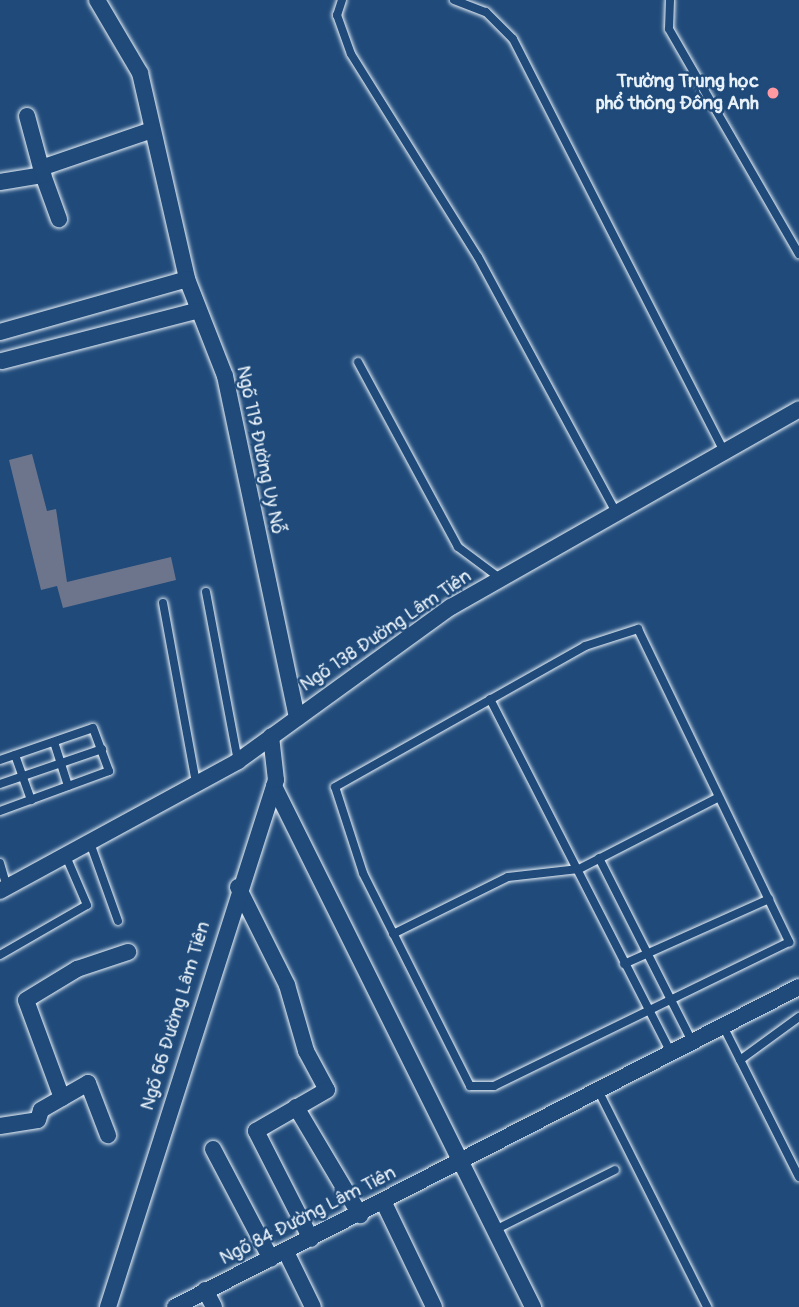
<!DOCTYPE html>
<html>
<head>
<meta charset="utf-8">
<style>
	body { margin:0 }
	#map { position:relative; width:799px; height:1307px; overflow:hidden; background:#1f4a7a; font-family:Pangolin,sans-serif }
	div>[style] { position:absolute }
	.building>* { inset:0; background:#6d758d }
	.roads { filter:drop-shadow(0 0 2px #e8f1f8) drop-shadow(0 0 2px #e8f1f8) }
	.lane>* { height:8px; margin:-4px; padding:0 4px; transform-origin:4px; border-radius:4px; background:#1f4a7a }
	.street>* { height:16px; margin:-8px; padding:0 8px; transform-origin:8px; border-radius:8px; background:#1f4a7a }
	.dots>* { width:19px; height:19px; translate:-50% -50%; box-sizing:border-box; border:4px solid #1f4a7a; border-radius:50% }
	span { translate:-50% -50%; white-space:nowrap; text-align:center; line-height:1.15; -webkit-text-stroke:5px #1f4a7a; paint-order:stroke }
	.poi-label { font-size:19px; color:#e8f1f8; font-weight:700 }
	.right { translate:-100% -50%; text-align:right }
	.street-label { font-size:19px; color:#e8f1f8 }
</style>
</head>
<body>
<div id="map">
	<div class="building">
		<i style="clip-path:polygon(32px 454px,47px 511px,56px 509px,67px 582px,171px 557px,176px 580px,63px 608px,57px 586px,41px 590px,9px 460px)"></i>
	</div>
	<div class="roads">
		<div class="lane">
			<i style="left:342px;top:0;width:16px;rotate:108deg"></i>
			<i style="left:337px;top:15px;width:41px;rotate:70.3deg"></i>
			<i style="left:351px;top:54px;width:239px;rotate:58deg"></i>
			<i style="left:478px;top:257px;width:292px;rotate:61.6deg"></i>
			<i style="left:454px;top:0;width:34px;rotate:21deg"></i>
			<i style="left:486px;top:12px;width:38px;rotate:45deg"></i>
			<i style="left:513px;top:39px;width:466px;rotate:62.9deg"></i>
			<i style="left:670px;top:0;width:29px;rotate:92deg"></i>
			<i style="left:669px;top:29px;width:260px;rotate:60deg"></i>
			<i style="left:358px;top:362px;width:210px;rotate:61.6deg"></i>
			<i style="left:458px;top:547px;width:54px;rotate:36.7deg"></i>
			<i style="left:206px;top:592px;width:172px;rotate:79.3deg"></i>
			<i style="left:163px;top:603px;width:183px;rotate:79.6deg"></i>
			<i style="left:638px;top:629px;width:348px;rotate:64.2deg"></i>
			<i style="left:789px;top:942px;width:328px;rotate:154deg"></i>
			<i style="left:494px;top:1086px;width:24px;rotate:180deg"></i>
			<i style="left:470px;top:1086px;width:238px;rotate:-116.7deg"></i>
			<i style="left:363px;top:873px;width:90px;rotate:-108deg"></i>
			<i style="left:335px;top:787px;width:287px;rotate:-29.4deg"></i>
			<i style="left:585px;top:646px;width:56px;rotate:-17.8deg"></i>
			<i style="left:490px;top:699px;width:398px;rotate:62.9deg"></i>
			<i style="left:54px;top:742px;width:46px;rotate:72.3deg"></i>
			<i style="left:15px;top:755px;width:48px;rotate:70.4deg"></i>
			<i style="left:0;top:760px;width:98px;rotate:-19deg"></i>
			<i style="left:93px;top:728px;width:46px;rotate:69.6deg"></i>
			<i style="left:109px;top:771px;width:116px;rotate:159.8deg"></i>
			<i style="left:0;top:784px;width:108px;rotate:-18.9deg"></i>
			<i style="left:89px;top:840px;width:86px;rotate:70.3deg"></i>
			<i style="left:599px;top:858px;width:205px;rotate:63.1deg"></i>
			<i style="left:0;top:863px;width:25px;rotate:74deg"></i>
			<i style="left:393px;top:934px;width:128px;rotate:-26.4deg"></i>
			<i style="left:508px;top:877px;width:71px;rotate:-6.4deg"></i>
			<i style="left:579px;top:869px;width:155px;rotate:-27.2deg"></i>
			<i style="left:0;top:955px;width:100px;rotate:-29.9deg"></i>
			<i style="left:87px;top:905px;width:56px;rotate:-113.3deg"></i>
			<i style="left:624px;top:964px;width:159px;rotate:-24.1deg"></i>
			<i style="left:723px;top:1026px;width:169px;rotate:63.3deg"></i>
			<i style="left:740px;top:1060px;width:73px;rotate:-36.1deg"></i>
			<i style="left:598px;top:1090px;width:243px;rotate:63.3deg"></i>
			<i style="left:495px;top:1230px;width:134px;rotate:-26.6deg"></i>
		</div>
		<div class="street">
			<i style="left:97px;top:0;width:85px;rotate:59.5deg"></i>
			<i style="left:140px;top:73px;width:211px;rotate:77.1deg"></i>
			<i style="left:187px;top:279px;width:104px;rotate:68.6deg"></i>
			<i style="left:225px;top:376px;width:349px;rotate:78.1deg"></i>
			<i style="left:27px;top:116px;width:54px;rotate:74.9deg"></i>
			<i style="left:43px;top:175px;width:47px;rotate:70deg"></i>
			<i style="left:0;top:182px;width:44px;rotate:-9.2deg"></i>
			<i style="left:43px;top:175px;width:7px;rotate:-106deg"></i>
			<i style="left:41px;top:168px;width:117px;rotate:-18.9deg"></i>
			<i style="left:0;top:332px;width:194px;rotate:-15.8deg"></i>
			<i style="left:2px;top:361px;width:203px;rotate:-14.5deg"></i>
			<i style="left:274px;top:786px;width:582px;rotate:63.57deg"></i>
			<i style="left:238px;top:887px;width:110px;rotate:63.4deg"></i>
			<i style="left:287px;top:985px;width:69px;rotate:73.9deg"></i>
			<i style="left:306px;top:1051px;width:44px;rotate:61.7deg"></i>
			<i style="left:327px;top:1090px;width:82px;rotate:150deg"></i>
			<i style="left:256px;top:1131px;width:121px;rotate:63deg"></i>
			<i style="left:0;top:891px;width:271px;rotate:-28.6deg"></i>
			<i style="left:238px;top:761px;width:263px;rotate:-35.9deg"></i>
			<i style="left:451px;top:607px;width:400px;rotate:-29.6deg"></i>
			<i style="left:62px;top:1098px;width:104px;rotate:-110.2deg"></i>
			<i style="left:26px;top:1000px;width:60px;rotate:-31.3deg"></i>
			<i style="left:77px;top:969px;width:54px;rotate:-18.4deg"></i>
			<i style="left:296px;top:1107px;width:126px;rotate:59.3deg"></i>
			<i style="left:0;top:1126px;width:38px;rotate:-9deg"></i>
			<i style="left:38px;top:1120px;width:10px;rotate:-73deg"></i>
			<i style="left:41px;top:1110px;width:54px;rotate:-29.9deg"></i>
			<i style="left:88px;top:1083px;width:56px;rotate:69deg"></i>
			<i style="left:213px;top:1149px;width:124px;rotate:62.2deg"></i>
			<i style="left:384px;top:1203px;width:115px;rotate:64.3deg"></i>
			<i style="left:286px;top:1252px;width:61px;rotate:63.9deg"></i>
			<i style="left:205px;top:1290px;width:19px;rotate:62deg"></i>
			<i style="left:108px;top:1307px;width:553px;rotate:-72.32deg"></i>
			<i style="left:276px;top:780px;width:44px;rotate:-96.5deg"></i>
			<i style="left:175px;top:1307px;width:701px;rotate:-27.15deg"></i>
		</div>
	</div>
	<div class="dots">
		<i style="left:773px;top:93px;background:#ff9aa2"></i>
	</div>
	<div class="poi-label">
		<span class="right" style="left:759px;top:93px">Trường Trung học<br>phổ thông Đông Anh</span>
	</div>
	<div class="street-label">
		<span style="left:260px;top:450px;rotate:78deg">Ngõ 119 Đường Uy Nỗ</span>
		<span style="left:386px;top:631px;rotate:-34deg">Ngõ 138 Đường Lâm Tiên</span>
		<span style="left:176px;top:1016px;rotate:-73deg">Ngõ 66 Đường Lâm Tiên</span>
		<span style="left:308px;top:1216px;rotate:-27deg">Ngõ 84 Đường Lâm Tiên</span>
	</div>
</div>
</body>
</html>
